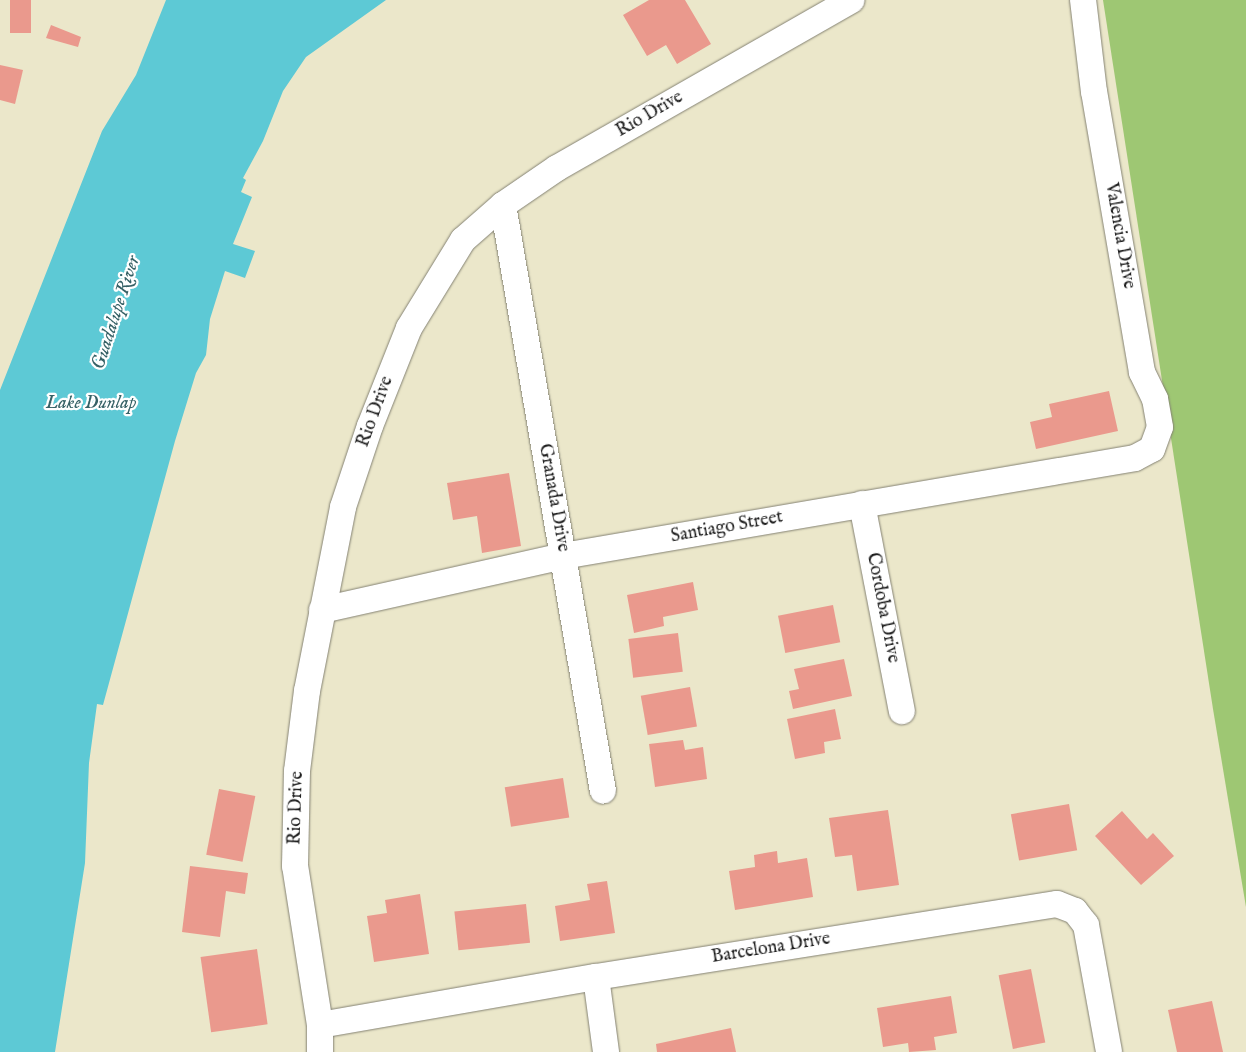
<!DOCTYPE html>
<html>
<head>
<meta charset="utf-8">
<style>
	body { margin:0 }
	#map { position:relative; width:1246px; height:1052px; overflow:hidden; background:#ebe7ca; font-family:"IM FELL English",serif }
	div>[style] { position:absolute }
	.green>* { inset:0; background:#9ec773 }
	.water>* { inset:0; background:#5dc9d5 }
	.building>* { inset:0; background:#ea998d; transform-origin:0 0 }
	.roads { filter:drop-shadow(0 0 1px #848273) drop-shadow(0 0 1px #848273) }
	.street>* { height:26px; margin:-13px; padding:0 13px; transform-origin:13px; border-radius:13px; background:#fff }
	span { translate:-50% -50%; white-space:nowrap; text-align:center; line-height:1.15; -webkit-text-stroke:4.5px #fff; paint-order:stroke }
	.street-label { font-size:18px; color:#1c1c1c }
	.water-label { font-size:19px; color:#366166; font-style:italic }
</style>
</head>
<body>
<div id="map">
	<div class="green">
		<i style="clip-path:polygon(1103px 0,1246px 0,1246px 907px,1213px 709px)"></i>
	</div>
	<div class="water">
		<i style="clip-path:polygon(166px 0,386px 0,306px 57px,283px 91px,263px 141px,243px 178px,246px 180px,241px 192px,252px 197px,233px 244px,255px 251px,245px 278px,225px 271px,210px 319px,206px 355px,196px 373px,175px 441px,103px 705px,97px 704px,89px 763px,85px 863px,55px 1052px,0 1052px,0 390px,102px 131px,136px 75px)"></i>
	</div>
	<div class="building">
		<i style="left:10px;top:0;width:21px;height:33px"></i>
		<i style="clip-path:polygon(649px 0,685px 0,711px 44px,677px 64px,666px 45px,647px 56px,623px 15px)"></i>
		<i style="clip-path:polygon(51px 25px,81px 37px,78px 47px,46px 38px)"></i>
		<i style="clip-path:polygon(0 65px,23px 70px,15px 104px,0 100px)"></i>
		<i style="clip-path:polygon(1109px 391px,1118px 431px,1036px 449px,1030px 422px,1052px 417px,1049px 404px)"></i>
		<i style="clip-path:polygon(509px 473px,521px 546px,482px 553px,477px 516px,453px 520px,447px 483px)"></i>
		<i style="clip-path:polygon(693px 582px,698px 610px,663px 617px,664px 626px,634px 633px,627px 595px)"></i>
		<i style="left:833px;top:605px;width:38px;height:56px;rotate:79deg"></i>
		<i style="left:678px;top:633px;width:39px;height:50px;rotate:83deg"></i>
		<i style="clip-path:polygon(844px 659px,852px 696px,793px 709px,789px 691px,799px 689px,794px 669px)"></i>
		<i style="left:690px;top:687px;width:40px;height:50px;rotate:80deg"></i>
		<i style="clip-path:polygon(835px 709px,841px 739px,824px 742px,825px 753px,795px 759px,787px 719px)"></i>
		<i style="clip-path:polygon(683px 740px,685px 750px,703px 747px,707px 779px,655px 787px,649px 744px)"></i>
		<i style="left:563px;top:778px;width:40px;height:59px;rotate:81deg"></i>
		<i style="left:219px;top:789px;width:37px;height:67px;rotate:11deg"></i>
		<i style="left:1069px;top:804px;width:47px;height:59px;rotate:80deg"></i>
		<i style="clip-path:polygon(888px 810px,899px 885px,857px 891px,852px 855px,835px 857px,829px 818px)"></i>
		<i style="clip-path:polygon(1122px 811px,1147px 839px,1153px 833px,1174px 856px,1141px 885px,1095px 836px)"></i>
		<i style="clip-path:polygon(777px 851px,778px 863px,807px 858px,813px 897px,735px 910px,729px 871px,755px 867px,754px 855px)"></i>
		<i style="clip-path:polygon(190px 866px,248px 873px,245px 894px,226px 891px,220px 937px,182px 932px)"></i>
		<i style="clip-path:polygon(607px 881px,615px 933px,560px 941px,555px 906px,590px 900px,587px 884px)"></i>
		<i style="clip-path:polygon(420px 894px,429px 954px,374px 962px,367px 916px,387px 913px,385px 900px)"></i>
		<i style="left:526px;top:904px;width:39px;height:72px;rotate:84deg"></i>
		<i style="left:257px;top:949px;width:76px;height:57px;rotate:82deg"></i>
		<i style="left:1031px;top:969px;width:75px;height:33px;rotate:79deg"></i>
		<i style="clip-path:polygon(951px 996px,957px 1033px,934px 1037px,936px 1050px,909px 1052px,908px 1043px,883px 1047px,877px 1008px)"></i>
		<i style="clip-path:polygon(1212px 1001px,1223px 1052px,1177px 1052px,1168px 1010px)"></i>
		<i style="clip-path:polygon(731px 1028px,736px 1052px,657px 1052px,656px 1044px)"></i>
	</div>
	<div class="roads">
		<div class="street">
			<i style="left:503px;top:205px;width:594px;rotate:80.32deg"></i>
			<i style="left:862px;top:504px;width:211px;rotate:79.1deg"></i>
			<i style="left:322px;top:610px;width:247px;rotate:-12.6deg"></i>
			<i style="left:563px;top:556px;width:580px;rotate:-9.72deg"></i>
			<i style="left:1135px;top:458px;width:19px;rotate:-28deg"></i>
			<i style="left:1152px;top:449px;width:23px;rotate:-70deg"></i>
			<i style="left:1160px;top:427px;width:28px;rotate:-100deg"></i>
			<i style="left:1155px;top:399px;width:30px;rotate:-116deg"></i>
			<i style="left:1142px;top:372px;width:284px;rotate:-99.7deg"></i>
			<i style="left:1094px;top:92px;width:93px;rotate:-96.8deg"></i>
			<i style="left:596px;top:977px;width:76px;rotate:82.4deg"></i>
			<i style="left:320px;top:1025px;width:280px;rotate:-9.9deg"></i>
			<i style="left:596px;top:977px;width:467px;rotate:-9deg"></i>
			<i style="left:1057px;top:904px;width:19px;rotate:21deg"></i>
			<i style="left:1075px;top:911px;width:18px;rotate:52deg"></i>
			<i style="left:1086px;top:925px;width:129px;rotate:79.7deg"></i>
			<i style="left:320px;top:1052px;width:27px;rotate:-90deg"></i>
			<i style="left:320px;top:1025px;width:161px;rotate:-98.9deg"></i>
			<i style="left:295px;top:866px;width:95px;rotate:-88.8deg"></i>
			<i style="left:297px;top:771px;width:81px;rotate:-82.9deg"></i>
			<i style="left:307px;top:691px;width:187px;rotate:-78.9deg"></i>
			<i style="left:343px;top:507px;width:85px;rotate:-71.6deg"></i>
			<i style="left:370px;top:426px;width:105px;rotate:-68.3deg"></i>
			<i style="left:409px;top:328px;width:103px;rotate:-58.5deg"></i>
			<i style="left:463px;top:240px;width:53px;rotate:-41.2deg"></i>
			<i style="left:503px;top:205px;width:65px;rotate:-34.4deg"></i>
			<i style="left:557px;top:168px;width:339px;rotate:-29.7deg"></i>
		</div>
	</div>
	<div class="street-label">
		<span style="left:650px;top:115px;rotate:-30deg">Rio Drive</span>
		<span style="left:1119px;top:236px;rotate:80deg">Valencia Drive</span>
		<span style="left:376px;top:412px;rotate:-70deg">Rio Drive</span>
		<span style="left:553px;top:498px;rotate:80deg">Granada Drive</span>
		<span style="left:727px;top:528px;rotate:-10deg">Santiago Street</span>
		<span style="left:882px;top:608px;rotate:79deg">Cordoba Drive</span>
		<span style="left:297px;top:808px;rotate:-88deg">Rio Drive</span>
		<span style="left:771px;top:949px;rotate:-9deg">Barcelona Drive</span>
	</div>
	<div class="water-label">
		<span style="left:117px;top:313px;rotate:-72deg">Guadalupe River</span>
		<span style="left:91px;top:404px">Lake Dunlap</span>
	</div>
</div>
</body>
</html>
